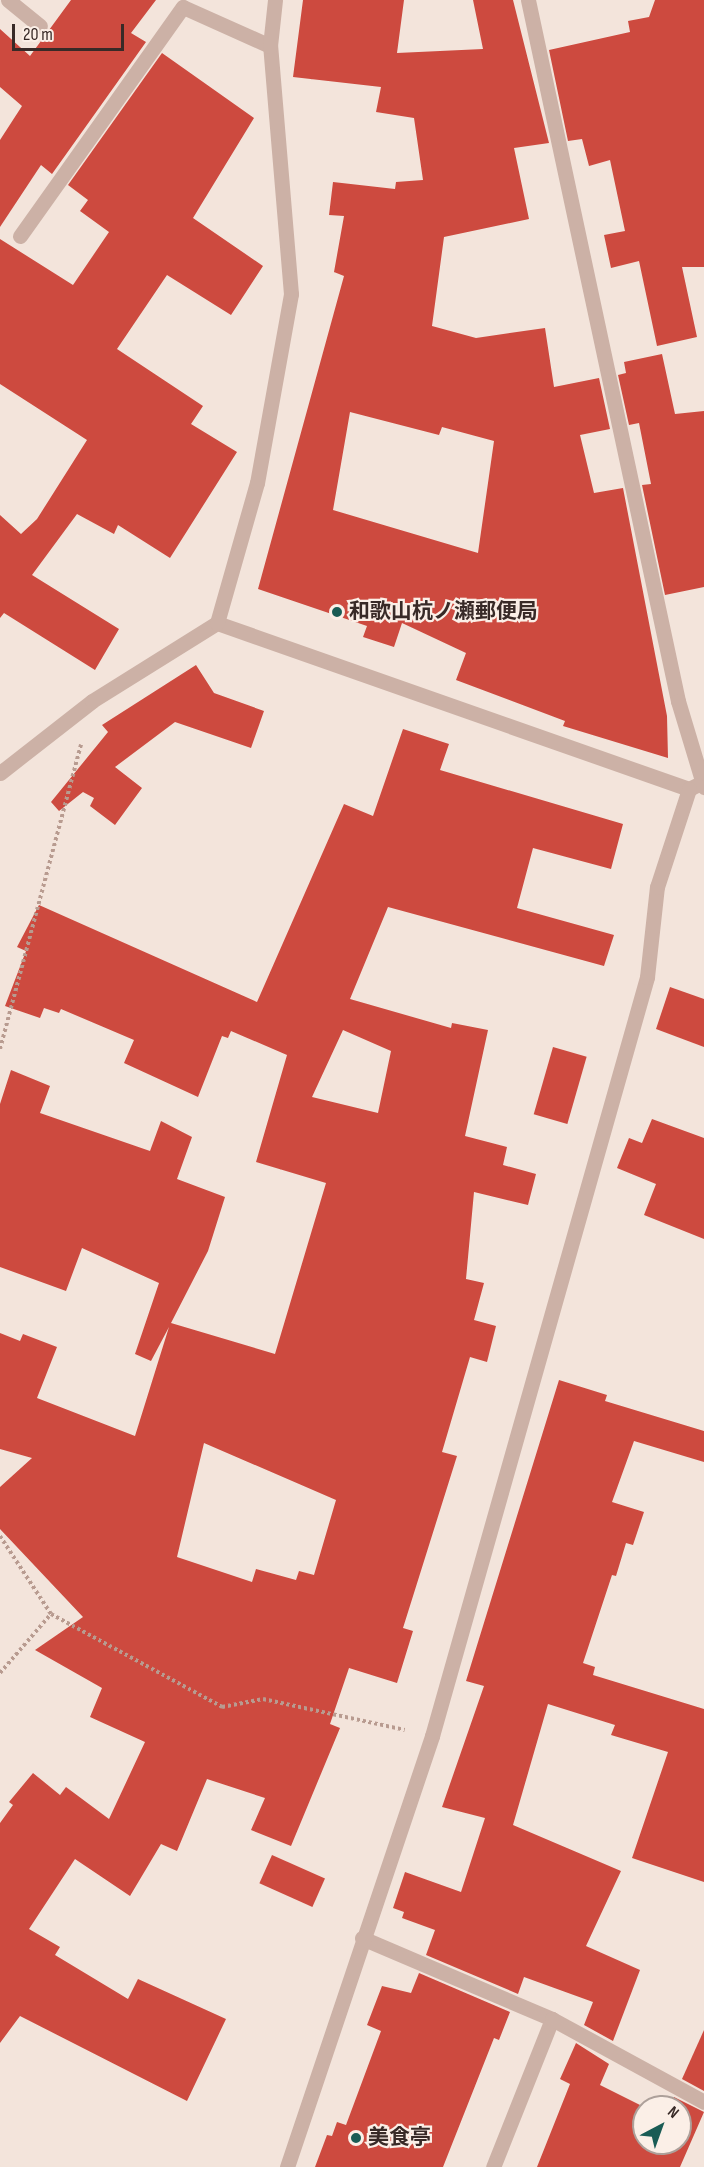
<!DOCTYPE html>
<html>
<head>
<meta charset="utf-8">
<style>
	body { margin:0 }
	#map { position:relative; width:704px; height:2167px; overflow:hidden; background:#f3e4db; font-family:"Sofia Sans Condensed","Noto Sans JP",sans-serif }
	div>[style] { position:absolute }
	.building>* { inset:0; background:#cd4a3f; transform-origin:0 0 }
	.path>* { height:4px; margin-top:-2px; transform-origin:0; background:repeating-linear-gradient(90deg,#b89b90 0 3px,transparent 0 6px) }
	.minor>* { height:15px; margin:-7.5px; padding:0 7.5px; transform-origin:7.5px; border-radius:7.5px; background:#ccb1a6 }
	.dots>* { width:16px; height:16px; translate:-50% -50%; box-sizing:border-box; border:3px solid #fbefe7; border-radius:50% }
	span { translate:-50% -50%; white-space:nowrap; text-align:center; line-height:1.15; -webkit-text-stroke:4.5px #fbefe7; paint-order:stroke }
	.poi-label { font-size:21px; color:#382a27; font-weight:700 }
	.left { translate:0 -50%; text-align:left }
	.north { position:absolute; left:632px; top:2095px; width:60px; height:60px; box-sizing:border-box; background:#fbefe7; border:2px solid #ada09a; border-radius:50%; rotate:41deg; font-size:16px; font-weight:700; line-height:24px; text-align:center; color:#382a27 }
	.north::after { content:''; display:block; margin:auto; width:21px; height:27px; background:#1a5c55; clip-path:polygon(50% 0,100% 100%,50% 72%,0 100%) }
	.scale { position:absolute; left:12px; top:24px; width:112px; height:27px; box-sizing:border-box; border:3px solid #382a27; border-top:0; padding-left:8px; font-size:18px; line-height:21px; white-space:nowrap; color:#382a27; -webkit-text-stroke:4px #fbefe7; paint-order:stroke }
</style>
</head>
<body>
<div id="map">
	<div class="building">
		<i style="clip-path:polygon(71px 0,156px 0,131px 33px,146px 42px,52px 174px,41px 165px,0 227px,0 140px,22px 106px,0 87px,0 29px,30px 56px)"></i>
		<i style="clip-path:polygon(evenodd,303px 0,404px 0,397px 53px,483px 49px,473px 0,513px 0,549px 143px,514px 148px,529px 219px,444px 237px,432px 326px,476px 338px,545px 328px,554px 387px,599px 378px,610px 429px,580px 435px,594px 493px,623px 488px,667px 716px,668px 758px,563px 726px,565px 721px,456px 680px,466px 653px,402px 623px,394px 647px,363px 637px,367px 626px,258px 589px,344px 276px,334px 272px,344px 216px,329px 215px,333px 182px,395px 189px,396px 182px,423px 180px,414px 118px,376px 112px,381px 87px,293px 77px,303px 0,350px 412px,439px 435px,442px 427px,494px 441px,478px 553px,333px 510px,350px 412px)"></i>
		<i style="clip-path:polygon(655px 0,704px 0,704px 267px,682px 267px,697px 337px,657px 346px,639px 261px,611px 268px,604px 235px,625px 231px,610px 160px,589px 166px,582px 139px,568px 141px,549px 50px,630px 32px,628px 21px,649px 17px)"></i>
		<i style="clip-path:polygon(162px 53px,254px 118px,193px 218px,263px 266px,231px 315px,167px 275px,117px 349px,203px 406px,191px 424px,237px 452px,170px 558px,118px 525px,114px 534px,77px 514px,32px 575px,119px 629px,95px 670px,4px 613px,0 618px,0 515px,21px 534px,37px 519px,87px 440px,0 384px,0 239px,73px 285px,109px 232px,80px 211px,88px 200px,68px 185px)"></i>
		<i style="clip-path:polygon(662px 354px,675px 414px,704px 411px,704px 587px,665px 595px,642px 485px,651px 484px,639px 423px,629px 425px,618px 375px,626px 373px,624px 362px)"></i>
		<i style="clip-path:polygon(196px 665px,214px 693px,264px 711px,251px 748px,175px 722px,115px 767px,142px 788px,115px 825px,90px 806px,94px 798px,83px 792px,59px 811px,51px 802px,108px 732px,102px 725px)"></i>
		<i style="clip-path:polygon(evenodd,403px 729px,449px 744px,440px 770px,623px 824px,611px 869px,533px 848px,517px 908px,614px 935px,604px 966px,388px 907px,350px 999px,451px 1028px,452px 1023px,488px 1030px,465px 1136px,507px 1147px,503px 1165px,536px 1174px,528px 1205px,474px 1192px,466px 1279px,484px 1283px,474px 1320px,496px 1326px,487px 1362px,470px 1357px,442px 1452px,457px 1456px,403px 1628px,413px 1631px,397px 1683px,349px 1668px,330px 1724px,340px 1728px,291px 1846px,251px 1830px,265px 1798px,207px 1779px,177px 1851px,161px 1844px,130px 1896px,75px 1859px,29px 1929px,60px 1947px,55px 1955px,128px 1999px,138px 1979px,226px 2019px,187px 2101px,20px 2016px,0 2043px,0 1823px,13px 1805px,9px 1802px,33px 1773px,60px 1795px,66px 1787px,109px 1819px,145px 1742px,90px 1717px,102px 1688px,35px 1650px,83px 1617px,0 1529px,0 1487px,32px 1458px,0 1449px,0 1333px,20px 1341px,23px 1334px,57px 1347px,37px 1398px,135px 1436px,169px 1327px,151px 1361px,135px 1354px,159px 1283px,82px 1248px,66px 1291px,0 1267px,0 1104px,11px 1070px,50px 1086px,40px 1113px,150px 1151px,161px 1121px,192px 1137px,177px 1179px,225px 1197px,208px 1251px,171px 1323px,275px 1354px,326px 1183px,256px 1162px,287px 1055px,231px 1031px,228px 1038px,222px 1036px,198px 1097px,124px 1063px,134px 1040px,61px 1009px,59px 1013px,44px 1008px,40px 1018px,5px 1006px,26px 951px,17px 947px,39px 905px,257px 1002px,344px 804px,373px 816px,403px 729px,343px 1030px,391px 1051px,378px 1113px,312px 1097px,343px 1030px,403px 729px,204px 1443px,336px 1500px,314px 1575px,299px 1571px,296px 1580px,256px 1569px,252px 1582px,177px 1557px,204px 1443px)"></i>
		<i style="clip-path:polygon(670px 987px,704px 999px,704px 1047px,656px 1029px)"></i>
		<i style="left:553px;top:1047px;width:35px;height:70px;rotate:16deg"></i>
		<i style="clip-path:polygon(652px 1119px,704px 1138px,704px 1239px,644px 1215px,656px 1184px,617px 1168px,629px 1138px,642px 1143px)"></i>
		<i style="clip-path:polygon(559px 1380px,607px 1395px,605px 1401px,704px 1431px,704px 1462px,634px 1441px,612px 1502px,644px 1512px,633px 1545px,626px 1543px,616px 1576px,612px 1575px,583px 1663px,595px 1667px,593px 1675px,704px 1709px,704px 1882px,632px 1858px,668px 1752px,611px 1735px,615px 1725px,548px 1704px,513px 1825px,621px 1871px,586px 1946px,640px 1970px,613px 2041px,584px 2025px,593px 2002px,524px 1977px,518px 1994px,426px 1955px,435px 1930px,402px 1918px,404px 1912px,393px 1908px,405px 1872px,461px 1892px,485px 1818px,442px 1807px,484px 1686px,466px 1681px)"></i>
		<i style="left:272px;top:1855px;width:58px;height:31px;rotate:24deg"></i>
		<i style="clip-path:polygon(419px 1973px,510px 2012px,499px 2040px,494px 2038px,443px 2167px,315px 2167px,327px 2135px,332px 2136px,337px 2122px,346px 2125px,381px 2031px,367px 2025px,382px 1986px,411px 1993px)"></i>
		<i style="clip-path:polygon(704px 2030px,704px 2091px,682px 2079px)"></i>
		<i style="clip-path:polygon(576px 2043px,609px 2064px,600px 2085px,644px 2107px,644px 2143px,680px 2143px,680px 2107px,669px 2107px,674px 2097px,704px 2112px,680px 2167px,537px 2167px,570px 2084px,560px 2079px)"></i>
	</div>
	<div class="path">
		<i style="left:0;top:1049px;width:315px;rotate:-75.1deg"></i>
		<i style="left:0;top:1536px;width:93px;rotate:56.8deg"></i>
		<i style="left:51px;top:1614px;width:195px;rotate:28.5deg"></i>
		<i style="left:222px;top:1707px;width:42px;rotate:-11deg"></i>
		<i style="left:263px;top:1699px;width:145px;rotate:12.3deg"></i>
		<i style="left:0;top:1673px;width:78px;rotate:-49.2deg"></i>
	</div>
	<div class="minor">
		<i style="left:8px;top:0;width:41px;rotate:39.1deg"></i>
		<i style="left:528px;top:0;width:717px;rotate:77.92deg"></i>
		<i style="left:678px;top:701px;width:90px;rotate:73.2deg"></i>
		<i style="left:20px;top:236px;width:281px;rotate:-54.6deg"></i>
		<i style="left:183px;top:7px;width:95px;rotate:24.1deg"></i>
		<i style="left:217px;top:623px;width:500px;rotate:19.38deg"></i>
		<i style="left:689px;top:789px;width:9px;rotate:-27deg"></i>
		<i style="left:0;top:773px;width:117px;rotate:-38deg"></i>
		<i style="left:92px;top:701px;width:147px;rotate:-32deg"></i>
		<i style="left:217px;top:623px;width:146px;rotate:-74.1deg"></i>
		<i style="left:257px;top:483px;width:192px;rotate:-79.8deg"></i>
		<i style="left:291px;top:294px;width:249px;rotate:-94.8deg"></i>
		<i style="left:270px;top:46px;width:46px;rotate:-83.8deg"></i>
		<i style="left:362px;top:1938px;width:207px;rotate:23.1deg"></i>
		<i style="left:552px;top:2019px;width:159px;rotate:111.7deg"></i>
		<i style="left:552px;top:2019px;width:173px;rotate:28.6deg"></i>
		<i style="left:287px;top:2167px;width:455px;rotate:-71.4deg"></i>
		<i style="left:432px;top:1736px;width:789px;rotate:-74.18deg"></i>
		<i style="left:647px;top:977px;width:91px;rotate:-83.7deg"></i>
		<i style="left:657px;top:887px;width:103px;rotate:-71.9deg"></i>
	</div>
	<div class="dots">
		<i style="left:337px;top:612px;background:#1a5c55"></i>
		<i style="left:356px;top:2138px;background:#1a5c55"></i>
	</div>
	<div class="poi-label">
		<span class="left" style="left:349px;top:612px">和歌山杭ノ瀬郵便局</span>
		<span class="left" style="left:368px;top:2138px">美食亭</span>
	</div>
	<div class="north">N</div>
	<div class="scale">20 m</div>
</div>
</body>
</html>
